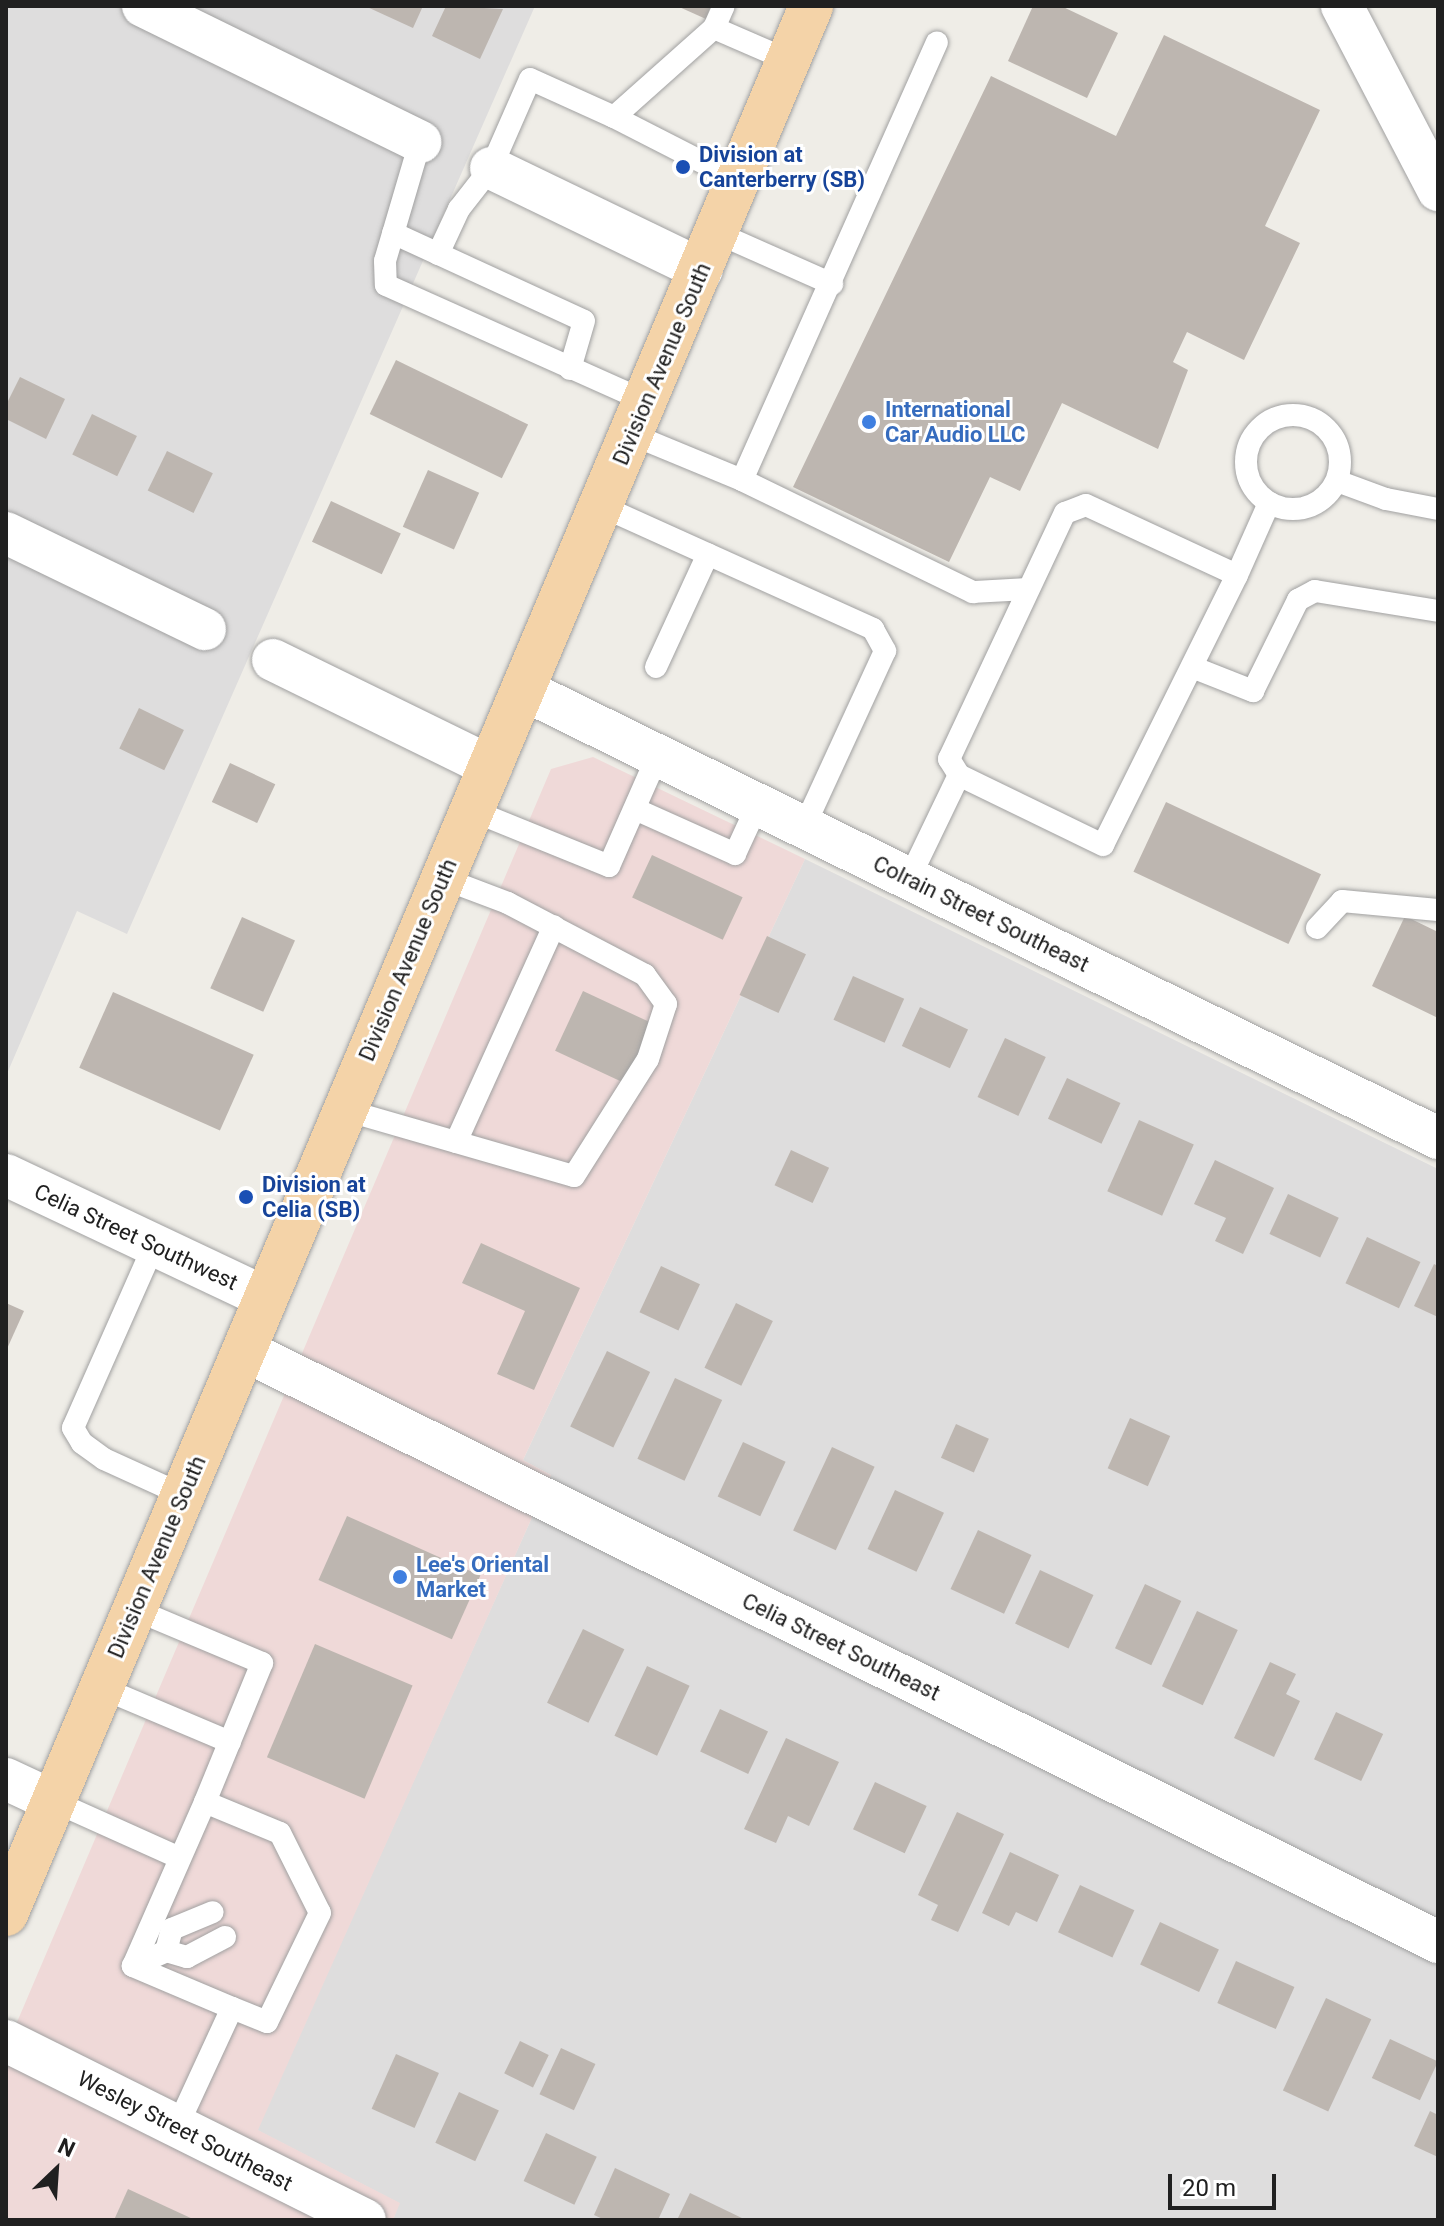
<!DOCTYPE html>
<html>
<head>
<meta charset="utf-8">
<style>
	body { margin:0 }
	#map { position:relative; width:1444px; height:2226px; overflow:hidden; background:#efede7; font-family:Roboto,sans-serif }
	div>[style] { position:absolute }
	.residential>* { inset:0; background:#dedddd }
	.commercial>* { inset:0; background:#efd9d8 }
	.building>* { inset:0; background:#bdb6b0; transform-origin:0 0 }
	.roads { filter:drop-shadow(0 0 2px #a1a1a1) drop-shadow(0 0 2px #a1a1a1) }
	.service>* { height:22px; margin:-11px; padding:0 11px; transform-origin:11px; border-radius:11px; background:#fff }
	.service>.ring { margin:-11px; padding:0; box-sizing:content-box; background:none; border:22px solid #fff; border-radius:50% }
	.minor>* { height:42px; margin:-21px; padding:0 21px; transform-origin:21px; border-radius:21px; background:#fff }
	.primary>* { height:44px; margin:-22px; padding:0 22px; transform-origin:22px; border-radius:22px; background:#f4d3a8 }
	.dots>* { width:22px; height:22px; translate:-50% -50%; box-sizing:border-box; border:4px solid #fff; border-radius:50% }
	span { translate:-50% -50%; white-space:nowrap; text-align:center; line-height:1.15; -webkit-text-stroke:6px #fff; paint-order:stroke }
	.transit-label { font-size:22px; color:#164399; font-weight:700 }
	.left { translate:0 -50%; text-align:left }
	.street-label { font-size:22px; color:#202020 }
	.shop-label { font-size:22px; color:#366cbe; font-weight:700 }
	.frame { position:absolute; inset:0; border:8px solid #202020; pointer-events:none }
	.north { position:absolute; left:16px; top:2130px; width:80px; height:80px; -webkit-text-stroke:6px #fff; paint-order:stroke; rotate:25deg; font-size:22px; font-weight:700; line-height:32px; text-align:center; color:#202020 }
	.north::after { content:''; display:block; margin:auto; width:28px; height:36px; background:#202020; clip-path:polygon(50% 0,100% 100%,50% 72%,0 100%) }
	.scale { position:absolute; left:1168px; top:2174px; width:108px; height:36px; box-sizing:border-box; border:4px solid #202020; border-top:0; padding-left:10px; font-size:24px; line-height:28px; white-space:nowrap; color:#202020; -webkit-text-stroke:6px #fff; paint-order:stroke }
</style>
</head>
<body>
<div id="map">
	<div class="residential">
		<i style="clip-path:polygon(6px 6px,535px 6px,127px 934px,77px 911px,6px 1076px)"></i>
		<i style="clip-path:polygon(805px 859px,1438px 1169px,1438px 2220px,393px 2220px,399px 2203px,257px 2130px,551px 1475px,523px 1460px)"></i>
	</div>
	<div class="commercial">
		<i style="clip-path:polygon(593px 757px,805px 859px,523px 1460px,551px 1475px,258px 2130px,400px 2203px,393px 2220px,6px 2220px,6px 2048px,551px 769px)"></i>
	</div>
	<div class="building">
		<i style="clip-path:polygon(365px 6px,423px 6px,413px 28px)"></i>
		<i style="clip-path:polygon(446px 6px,503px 9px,480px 59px,432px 36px)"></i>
		<i style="clip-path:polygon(677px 6px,711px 6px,706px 19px)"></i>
		<i style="clip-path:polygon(1033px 6px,1061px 6px,1118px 33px,1087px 98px,1008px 61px)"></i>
		<i style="clip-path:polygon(1164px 35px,1320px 110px,1265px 226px,1300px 243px,1244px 360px,1187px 332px,1173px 362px,1188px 370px,1158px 449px,1062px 403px,1020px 491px,990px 477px,949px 562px,793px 487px,991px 76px,1116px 136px)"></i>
		<i style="left:396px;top:360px;width:147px;height:60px;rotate:26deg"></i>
		<i style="clip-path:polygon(20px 377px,65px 399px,46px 439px,6px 419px,6px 405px)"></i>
		<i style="left:92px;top:414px;width:50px;height:45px;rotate:26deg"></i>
		<i style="left:167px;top:451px;width:51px;height:44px;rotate:26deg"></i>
		<i style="left:428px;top:470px;width:56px;height:62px;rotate:24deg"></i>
		<i style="left:331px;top:501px;width:77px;height:45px;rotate:25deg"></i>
		<i style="left:139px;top:708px;width:50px;height:45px;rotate:26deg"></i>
		<i style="left:230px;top:763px;width:50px;height:43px;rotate:25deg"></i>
		<i style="left:1166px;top:802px;width:171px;height:77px;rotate:25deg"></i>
		<i style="left:652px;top:855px;width:100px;height:47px;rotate:25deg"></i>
		<i style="clip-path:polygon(1405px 916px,1438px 932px,1438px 1018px,1372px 986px)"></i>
		<i style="left:242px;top:917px;width:58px;height:78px;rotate:24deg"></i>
		<i style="left:767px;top:936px;width:43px;height:65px;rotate:25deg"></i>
		<i style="left:853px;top:976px;width:56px;height:48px;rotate:24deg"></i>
		<i style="left:583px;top:991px;width:77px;height:66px;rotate:25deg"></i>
		<i style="left:113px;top:992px;width:154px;height:83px;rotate:24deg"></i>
		<i style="left:920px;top:1007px;width:53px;height:43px;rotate:25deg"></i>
		<i style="left:1005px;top:1038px;width:45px;height:65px;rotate:25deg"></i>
		<i style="left:1067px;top:1078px;width:59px;height:45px;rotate:25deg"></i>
		<i style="left:1139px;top:1120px;width:60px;height:78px;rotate:24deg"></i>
		<i style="left:791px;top:1150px;width:42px;height:39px;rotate:25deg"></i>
		<i style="clip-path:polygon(1215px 1160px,1274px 1188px,1243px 1254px,1215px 1241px,1226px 1218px,1194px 1204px)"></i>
		<i style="left:1288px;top:1194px;width:56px;height:44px;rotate:25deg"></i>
		<i style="left:1367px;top:1237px;width:59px;height:51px;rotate:25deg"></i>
		<i style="clip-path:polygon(481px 1243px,580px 1288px,534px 1390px,497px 1374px,525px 1311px,462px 1283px)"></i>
		<i style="clip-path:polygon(1434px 1264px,1438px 1266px,1438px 1317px,1414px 1306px)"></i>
		<i style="left:661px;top:1266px;width:43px;height:51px;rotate:25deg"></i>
		<i style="clip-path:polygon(6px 1303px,24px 1311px,6px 1351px)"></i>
		<i style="left:736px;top:1303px;width:41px;height:72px;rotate:26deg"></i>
		<i style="left:607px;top:1351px;width:48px;height:84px;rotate:26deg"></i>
		<i style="left:675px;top:1378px;width:52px;height:89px;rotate:25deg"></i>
		<i style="left:1130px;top:1418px;width:44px;height:55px;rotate:24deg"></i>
		<i style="left:956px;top:1424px;width:36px;height:37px;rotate:24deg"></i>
		<i style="left:743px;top:1442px;width:47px;height:60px;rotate:25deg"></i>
		<i style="left:832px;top:1447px;width:47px;height:92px;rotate:25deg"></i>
		<i style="left:895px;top:1490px;width:54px;height:65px;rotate:25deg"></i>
		<i style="left:347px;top:1516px;width:146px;height:70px;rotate:24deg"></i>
		<i style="left:978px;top:1530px;width:59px;height:65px;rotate:25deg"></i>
		<i style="left:1040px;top:1570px;width:59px;height:59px;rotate:25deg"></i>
		<i style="left:1145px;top:1584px;width:40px;height:71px;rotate:25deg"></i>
		<i style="left:1197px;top:1611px;width:45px;height:83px;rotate:25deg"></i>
		<i style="left:583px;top:1629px;width:46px;height:82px;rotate:26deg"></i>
		<i style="left:315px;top:1644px;width:106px;height:123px;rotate:23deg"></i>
		<i style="clip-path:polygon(1270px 1662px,1296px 1674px,1286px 1694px,1300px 1701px,1274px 1757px,1234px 1738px)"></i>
		<i style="left:647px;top:1666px;width:47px;height:77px;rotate:25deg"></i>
		<i style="left:720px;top:1709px;width:53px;height:47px;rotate:25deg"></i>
		<i style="left:1336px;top:1712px;width:52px;height:52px;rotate:25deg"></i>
		<i style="clip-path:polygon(786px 1738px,839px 1762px,809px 1826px,788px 1816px,776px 1843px,744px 1829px)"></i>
		<i style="left:875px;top:1782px;width:57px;height:52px;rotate:25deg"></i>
		<i style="clip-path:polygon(957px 1812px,1004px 1834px,958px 1932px,931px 1920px,938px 1905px,918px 1895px)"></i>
		<i style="clip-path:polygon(1010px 1852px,1059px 1875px,1037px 1922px,1016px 1912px,1009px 1926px,982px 1913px)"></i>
		<i style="left:1080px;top:1885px;width:60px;height:52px;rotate:25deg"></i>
		<i style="left:1160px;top:1922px;width:65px;height:47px;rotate:25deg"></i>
		<i style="left:1236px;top:1961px;width:64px;height:46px;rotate:24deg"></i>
		<i style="left:1326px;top:1998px;width:50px;height:102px;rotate:25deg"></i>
		<i style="left:1390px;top:2039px;width:53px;height:43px;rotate:25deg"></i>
		<i style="left:520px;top:2041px;width:32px;height:36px;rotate:26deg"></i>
		<i style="left:561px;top:2048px;width:38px;height:51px;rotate:25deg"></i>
		<i style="left:396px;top:2054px;width:47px;height:60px;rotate:24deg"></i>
		<i style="left:459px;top:2092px;width:44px;height:56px;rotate:25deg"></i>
		<i style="clip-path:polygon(1430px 2111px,1438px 2115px,1438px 2157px,1414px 2146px)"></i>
		<i style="left:546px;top:2133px;width:56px;height:53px;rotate:25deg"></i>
		<i style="clip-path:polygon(615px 2168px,670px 2194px,658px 2220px,605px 2220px,594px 2215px)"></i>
		<i style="clip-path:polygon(128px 2189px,195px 2220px,114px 2220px)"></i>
		<i style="clip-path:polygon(690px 2193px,746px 2220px,677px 2220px)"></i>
	</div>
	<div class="roads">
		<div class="service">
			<i style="left:714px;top:28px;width:81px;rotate:23.4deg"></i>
			<i style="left:614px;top:117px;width:140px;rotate:27.1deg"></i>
			<i style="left:420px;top:142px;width:124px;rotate:106.4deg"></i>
			<i style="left:385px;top:261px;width:24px;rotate:88deg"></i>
			<i style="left:386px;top:285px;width:284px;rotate:24.1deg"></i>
			<i style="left:393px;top:233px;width:210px;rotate:24.7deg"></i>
			<i style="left:584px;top:321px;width:50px;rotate:106.3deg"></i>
			<i style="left:717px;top:233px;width:126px;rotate:23.9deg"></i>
			<i style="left:438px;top:254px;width:50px;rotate:-65deg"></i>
			<i style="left:459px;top:209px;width:52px;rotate:-52deg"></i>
			<i style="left:491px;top:168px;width:97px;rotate:-66.3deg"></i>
			<i style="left:530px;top:79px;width:92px;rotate:24.3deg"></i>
			<i style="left:614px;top:117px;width:134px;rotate:-41.7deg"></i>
			<i style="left:714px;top:28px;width:24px;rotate:-66deg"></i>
			<i class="ring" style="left:1246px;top:415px;width:72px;height:72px"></i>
			<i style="left:631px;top:434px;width:120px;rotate:22.5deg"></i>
			<i style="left:742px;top:480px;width:479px;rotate:-66deg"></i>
			<i style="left:742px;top:480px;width:257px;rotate:25.9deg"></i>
			<i style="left:973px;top:592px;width:53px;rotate:-3.2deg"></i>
			<i style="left:1337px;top:481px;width:52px;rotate:20.2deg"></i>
			<i style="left:1386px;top:499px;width:53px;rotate:10.9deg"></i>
			<i style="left:601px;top:506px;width:299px;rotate:24.3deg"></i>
			<i style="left:873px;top:629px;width:25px;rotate:61deg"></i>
			<i style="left:885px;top:651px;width:194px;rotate:114.7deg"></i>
			<i style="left:1237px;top:575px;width:79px;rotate:-66deg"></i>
			<i style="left:656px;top:667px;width:124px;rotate:-65.3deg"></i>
			<i style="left:1192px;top:667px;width:66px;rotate:21.5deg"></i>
			<i style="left:1253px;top:691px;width:102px;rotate:-63.7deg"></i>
			<i style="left:1298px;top:600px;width:19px;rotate:-28deg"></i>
			<i style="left:1315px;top:591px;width:125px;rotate:9.2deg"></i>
			<i style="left:635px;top:809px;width:110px;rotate:24.2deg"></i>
			<i style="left:735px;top:854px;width:55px;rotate:-65.3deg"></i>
			<i style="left:471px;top:810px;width:149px;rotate:22.1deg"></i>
			<i style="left:609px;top:866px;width:121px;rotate:-66.2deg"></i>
			<i style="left:909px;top:879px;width:115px;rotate:-64.3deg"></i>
			<i style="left:959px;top:775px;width:19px;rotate:-122deg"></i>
			<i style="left:949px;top:759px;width:272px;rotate:-64.8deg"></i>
			<i style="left:1065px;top:513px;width:22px;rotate:-21deg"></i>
			<i style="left:1086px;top:505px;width:166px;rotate:24.9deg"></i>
			<i style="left:1237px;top:575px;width:301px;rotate:116.4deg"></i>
			<i style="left:1103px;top:845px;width:160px;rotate:-154.1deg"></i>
			<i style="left:1317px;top:928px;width:37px;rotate:-47deg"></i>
			<i style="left:1342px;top:901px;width:96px;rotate:5.4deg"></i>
			<i style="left:345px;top:1110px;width:238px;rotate:16.1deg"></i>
			<i style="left:574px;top:1176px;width:138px;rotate:-57.7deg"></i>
			<i style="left:648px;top:1059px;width:58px;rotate:-71.9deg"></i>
			<i style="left:666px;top:1004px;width:36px;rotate:-126deg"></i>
			<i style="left:645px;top:975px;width:155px;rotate:-152.3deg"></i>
			<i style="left:508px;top:903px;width:71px;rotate:-159.3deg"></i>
			<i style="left:456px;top:1142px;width:237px;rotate:-65.6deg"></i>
			<i style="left:154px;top:1245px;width:200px;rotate:113.9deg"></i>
			<i style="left:73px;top:1428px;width:17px;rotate:59deg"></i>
			<i style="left:82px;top:1443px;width:27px;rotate:36deg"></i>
			<i style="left:104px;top:1459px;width:87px;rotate:24.5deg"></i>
			<i style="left:136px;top:1610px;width:137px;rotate:22.8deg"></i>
			<i style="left:262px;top:1663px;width:150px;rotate:112.3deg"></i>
			<i style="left:102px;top:1688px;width:139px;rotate:22.9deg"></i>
			<i style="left:53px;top:1801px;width:139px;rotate:24.2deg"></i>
			<i style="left:166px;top:1951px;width:22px;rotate:16deg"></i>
			<i style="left:187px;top:1957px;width:43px;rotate:-27.8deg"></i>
			<i style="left:133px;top:1966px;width:36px;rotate:-24deg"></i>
			<i style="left:166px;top:1951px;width:23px;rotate:-75deg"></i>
			<i style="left:172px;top:1929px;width:44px;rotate:-22.5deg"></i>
			<i style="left:177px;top:2127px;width:131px;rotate:-65.2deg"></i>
			<i style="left:232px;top:2008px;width:108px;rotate:-157deg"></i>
			<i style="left:133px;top:1966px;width:179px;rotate:-66.3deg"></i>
			<i style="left:205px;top:1802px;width:81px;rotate:22.5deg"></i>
			<i style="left:280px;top:1833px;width:89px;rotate:63.4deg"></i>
			<i style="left:320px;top:1913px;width:121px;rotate:115.9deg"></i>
			<i style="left:267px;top:2022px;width:38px;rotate:-158deg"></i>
		</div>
		<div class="minor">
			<i style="left:143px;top:6px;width:309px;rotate:26.1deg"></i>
			<i style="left:1342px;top:6px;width:208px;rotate:62.4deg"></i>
			<i style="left:491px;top:168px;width:234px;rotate:25.8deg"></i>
			<i style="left:6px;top:533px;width:221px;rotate:25.8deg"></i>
			<i style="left:273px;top:660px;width:243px;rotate:26.1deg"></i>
			<i style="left:524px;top:690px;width:1018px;rotate:26.11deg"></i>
			<i style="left:6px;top:1175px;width:288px;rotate:25.3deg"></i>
			<i style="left:244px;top:1350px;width:1333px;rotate:26.37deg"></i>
			<i style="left:6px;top:1779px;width:52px;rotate:25.1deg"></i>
			<i style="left:6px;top:2041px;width:401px;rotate:26.5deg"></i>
		</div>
		<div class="primary">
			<i style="left:6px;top:1914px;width:2071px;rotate:-67.12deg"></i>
		</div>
	</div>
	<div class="dots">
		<i style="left:683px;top:167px;background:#1a4fb4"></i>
		<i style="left:869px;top:422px;background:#3f7fe0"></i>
		<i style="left:246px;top:1197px;background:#1a4fb4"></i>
		<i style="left:400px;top:1577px;background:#3f7fe0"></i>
	</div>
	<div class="transit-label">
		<span class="left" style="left:699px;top:167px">Division at<br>Canterberry (SB)</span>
		<span class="left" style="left:262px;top:1197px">Division at<br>Celia (SB)</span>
	</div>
	<div class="street-label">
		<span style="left:662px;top:364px;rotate:-67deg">Division Avenue South</span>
		<span style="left:981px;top:914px;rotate:26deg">Colrain Street Southeast</span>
		<span style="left:408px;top:960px;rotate:-67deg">Division Avenue South</span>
		<span style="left:136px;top:1237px;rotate:25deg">Celia Street Southwest</span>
		<span style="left:157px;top:1557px;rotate:-67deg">Division Avenue South</span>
		<span style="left:841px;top:1647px;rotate:26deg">Celia Street Southeast</span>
		<span style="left:185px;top:2131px;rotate:27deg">Wesley Street Southeast</span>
	</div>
	<div class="shop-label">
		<span class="left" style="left:885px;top:422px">International<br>Car Audio LLC</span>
		<span class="left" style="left:416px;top:1577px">Lee's Oriental<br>Market</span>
	</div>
	<div class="frame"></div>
	<div class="north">N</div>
	<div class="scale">20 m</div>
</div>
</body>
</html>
